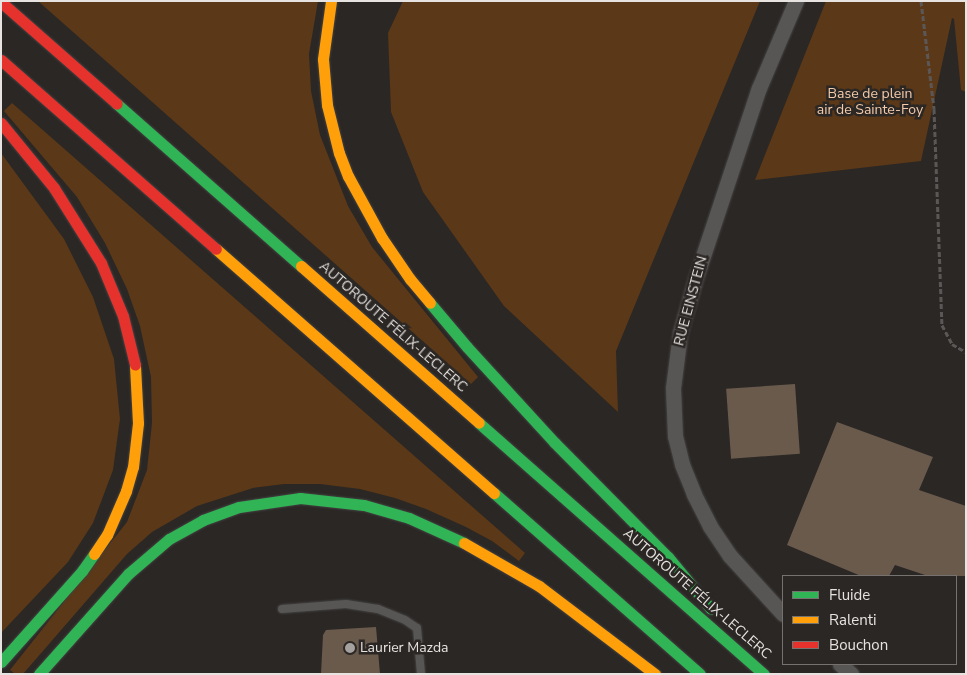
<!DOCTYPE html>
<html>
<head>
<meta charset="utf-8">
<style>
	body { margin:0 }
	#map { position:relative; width:967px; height:675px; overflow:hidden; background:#2a2725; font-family:"Nunito Sans",sans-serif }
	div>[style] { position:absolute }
	.green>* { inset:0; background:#5b3817 }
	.building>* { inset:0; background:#6a5a4c; transform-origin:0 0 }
	.path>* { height:3px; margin-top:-1.5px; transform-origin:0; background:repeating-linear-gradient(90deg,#5a5756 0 5px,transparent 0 7.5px) }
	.roads { filter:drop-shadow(0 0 1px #444241) drop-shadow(0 0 1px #444241) }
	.lane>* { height:8px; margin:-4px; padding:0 4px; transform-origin:4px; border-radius:4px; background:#585655 }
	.street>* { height:15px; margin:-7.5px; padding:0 7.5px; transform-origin:7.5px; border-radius:7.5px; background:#585655 }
	.fast>* { height:11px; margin:-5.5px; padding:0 5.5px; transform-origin:5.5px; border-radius:5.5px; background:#30b455 }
	.slow>* { height:11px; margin:-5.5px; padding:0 5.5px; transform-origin:5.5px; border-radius:5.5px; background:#ff9f0a }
	.jam>* { height:11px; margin:-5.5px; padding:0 5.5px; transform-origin:5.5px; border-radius:5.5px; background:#e5322d }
	.dots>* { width:14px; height:14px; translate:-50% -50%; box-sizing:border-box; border:2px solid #2b2724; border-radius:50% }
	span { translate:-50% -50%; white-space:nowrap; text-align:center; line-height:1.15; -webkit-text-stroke:5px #2b2724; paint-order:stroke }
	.park-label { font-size:14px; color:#f3caaa }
	.street-label { font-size:14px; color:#e6e3e1 }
	.poi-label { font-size:14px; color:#e6e3e1 }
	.left { translate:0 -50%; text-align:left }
	.frame { position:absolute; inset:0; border:2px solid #e6e3e1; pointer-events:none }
	.legend { position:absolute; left:782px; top:575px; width:175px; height:90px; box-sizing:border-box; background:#2b2724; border:1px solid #767270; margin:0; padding:6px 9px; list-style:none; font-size:15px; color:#e6e3e1 }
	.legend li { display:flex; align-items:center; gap:10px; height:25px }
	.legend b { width:25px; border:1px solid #767270 }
</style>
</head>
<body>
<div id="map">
	<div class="green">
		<i style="clip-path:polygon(38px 1px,318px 1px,309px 54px,311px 91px,320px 135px,348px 206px,372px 247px,478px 377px,471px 384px)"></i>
		<i style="clip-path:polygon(403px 1px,760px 1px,616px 351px,618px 412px,504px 306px,423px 192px,391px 112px,388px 33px)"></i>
		<i style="clip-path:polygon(826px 1px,966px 1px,966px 92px,961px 90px,954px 19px,952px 18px,921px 161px,755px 180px)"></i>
		<i style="clip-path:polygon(12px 103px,525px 553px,519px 561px,492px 541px,466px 527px,426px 509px,395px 498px,360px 489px,320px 484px,284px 484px,253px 488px,197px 506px,152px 532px,127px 554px,23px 674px,15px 674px,10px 670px,127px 522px,147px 470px,152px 423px,151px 377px,140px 326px,127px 289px,105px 243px,77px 197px,4px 111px)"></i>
		<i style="clip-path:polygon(1px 153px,64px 239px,93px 297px,114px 359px,120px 419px,113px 470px,93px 523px,68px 562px,1px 633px)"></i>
	</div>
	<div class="building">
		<i style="left:795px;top:384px;width:70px;height:69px;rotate:86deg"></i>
		<i style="clip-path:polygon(837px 422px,933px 457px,919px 490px,966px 506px,966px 576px,928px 576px,895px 565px,889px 576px,861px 576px,787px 545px)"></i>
		<i style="clip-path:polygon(376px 627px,380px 674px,321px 674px,323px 635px,326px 630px)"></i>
	</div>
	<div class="path">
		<i style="left:921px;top:1px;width:109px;rotate:83.1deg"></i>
		<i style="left:934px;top:109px;width:216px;rotate:87.9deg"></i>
		<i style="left:942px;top:325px;width:21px;rotate:62deg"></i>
		<i style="left:952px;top:344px;width:16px;rotate:30deg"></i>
	</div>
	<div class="roads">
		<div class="lane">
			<i style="left:282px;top:609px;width:64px;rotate:-4.5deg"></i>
			<i style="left:346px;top:604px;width:32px;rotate:9deg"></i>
			<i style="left:378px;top:609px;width:29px;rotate:22deg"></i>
			<i style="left:405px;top:620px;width:14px;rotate:34deg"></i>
			<i style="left:417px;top:628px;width:46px;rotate:85deg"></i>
		</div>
		<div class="street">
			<i style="left:783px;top:614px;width:79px;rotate:-132.4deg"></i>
			<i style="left:730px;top:556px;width:36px;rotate:-124deg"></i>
			<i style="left:710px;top:526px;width:36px;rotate:-117deg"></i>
			<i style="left:694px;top:494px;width:32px;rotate:-112deg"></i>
			<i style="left:682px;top:464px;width:29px;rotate:-104deg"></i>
			<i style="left:675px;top:436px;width:48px;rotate:-92.4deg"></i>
			<i style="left:673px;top:388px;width:55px;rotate:-82.7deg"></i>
			<i style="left:680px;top:333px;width:58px;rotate:-74.1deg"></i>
			<i style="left:696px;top:277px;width:199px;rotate:-71.6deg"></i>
			<i style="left:759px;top:88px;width:95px;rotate:-67deg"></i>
			<i style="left:840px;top:664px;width:15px;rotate:42deg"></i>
		</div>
		<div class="fast">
			<i style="left:117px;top:104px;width:245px;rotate:41.4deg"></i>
			<i style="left:430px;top:303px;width:57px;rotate:49.9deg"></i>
			<i style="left:467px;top:347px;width:130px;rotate:47.5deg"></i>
			<i style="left:555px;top:443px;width:161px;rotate:45.3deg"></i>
			<i style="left:668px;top:557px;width:67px;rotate:50.4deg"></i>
			<i style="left:479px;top:423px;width:380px;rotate:41.4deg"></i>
			<i style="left:494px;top:493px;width:274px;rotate:41.3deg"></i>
			<i style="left:1px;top:662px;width:122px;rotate:-48.3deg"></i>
			<i style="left:82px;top:571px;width:21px;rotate:-55deg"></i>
			<i style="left:39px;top:674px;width:134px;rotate:-48.3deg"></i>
			<i style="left:128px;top:574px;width:54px;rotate:-40.5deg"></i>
			<i style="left:169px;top:539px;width:39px;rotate:-29deg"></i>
			<i style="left:203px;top:520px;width:38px;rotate:-20deg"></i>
			<i style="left:239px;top:507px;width:62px;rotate:-8.4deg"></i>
			<i style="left:300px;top:498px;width:64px;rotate:6.2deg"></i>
			<i style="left:364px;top:505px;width:47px;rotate:16.1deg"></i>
			<i style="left:409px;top:518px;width:60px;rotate:24.4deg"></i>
		</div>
		<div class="slow">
			<i style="left:331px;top:1px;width:59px;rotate:97.9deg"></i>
			<i style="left:323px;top:59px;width:46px;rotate:85deg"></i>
			<i style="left:327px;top:105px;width:49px;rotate:76deg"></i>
			<i style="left:339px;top:153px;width:25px;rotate:69deg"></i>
			<i style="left:348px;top:176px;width:71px;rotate:61.3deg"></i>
			<i style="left:382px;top:238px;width:50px;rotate:55.7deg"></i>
			<i style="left:410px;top:279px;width:31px;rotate:50deg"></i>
			<i style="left:216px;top:249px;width:370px;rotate:41.3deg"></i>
			<i style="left:301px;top:266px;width:237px;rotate:41.4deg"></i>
			<i style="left:464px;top:543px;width:86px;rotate:29.8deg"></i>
			<i style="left:539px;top:586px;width:146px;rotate:37.2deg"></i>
			<i style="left:94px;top:554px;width:23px;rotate:-56deg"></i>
			<i style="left:107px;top:535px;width:48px;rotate:-66.6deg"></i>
			<i style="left:126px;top:491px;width:25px;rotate:-74deg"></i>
			<i style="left:133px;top:467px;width:44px;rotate:-83.5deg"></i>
			<i style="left:138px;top:423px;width:58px;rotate:-93deg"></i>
		</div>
		<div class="jam">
			<i style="left:1px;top:2px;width:154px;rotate:41.3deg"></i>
			<i style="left:1px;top:60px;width:286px;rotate:41.3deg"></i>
			<i style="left:1px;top:123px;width:84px;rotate:50.8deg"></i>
			<i style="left:54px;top:188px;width:89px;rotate:57.9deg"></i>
			<i style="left:101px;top:263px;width:57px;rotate:67.5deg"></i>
			<i style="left:123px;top:316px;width:50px;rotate:76.2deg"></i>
		</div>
	</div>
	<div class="dots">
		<i style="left:350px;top:648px;background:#a4a19f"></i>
	</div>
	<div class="park-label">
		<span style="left:870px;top:102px">Base de plein<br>air de Sainte-Foy</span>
	</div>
	<div class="street-label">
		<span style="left:691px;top:301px;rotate:-75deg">RUE EINSTEIN</span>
		<span style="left:393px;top:327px;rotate:41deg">AUTOROUTE FÉLIX-LECLERC</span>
		<span style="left:697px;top:594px;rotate:41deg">AUTOROUTE FÉLIX-LECLERC</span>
	</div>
	<div class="poi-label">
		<span class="left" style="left:360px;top:648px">Laurier Mazda</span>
	</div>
	<div class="frame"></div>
	<ul class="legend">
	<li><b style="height:6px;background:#30b455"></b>Fluide</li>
	<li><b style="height:6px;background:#ff9f0a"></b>Ralenti</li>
	<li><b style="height:6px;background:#e5322d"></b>Bouchon</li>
	</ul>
</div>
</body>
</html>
